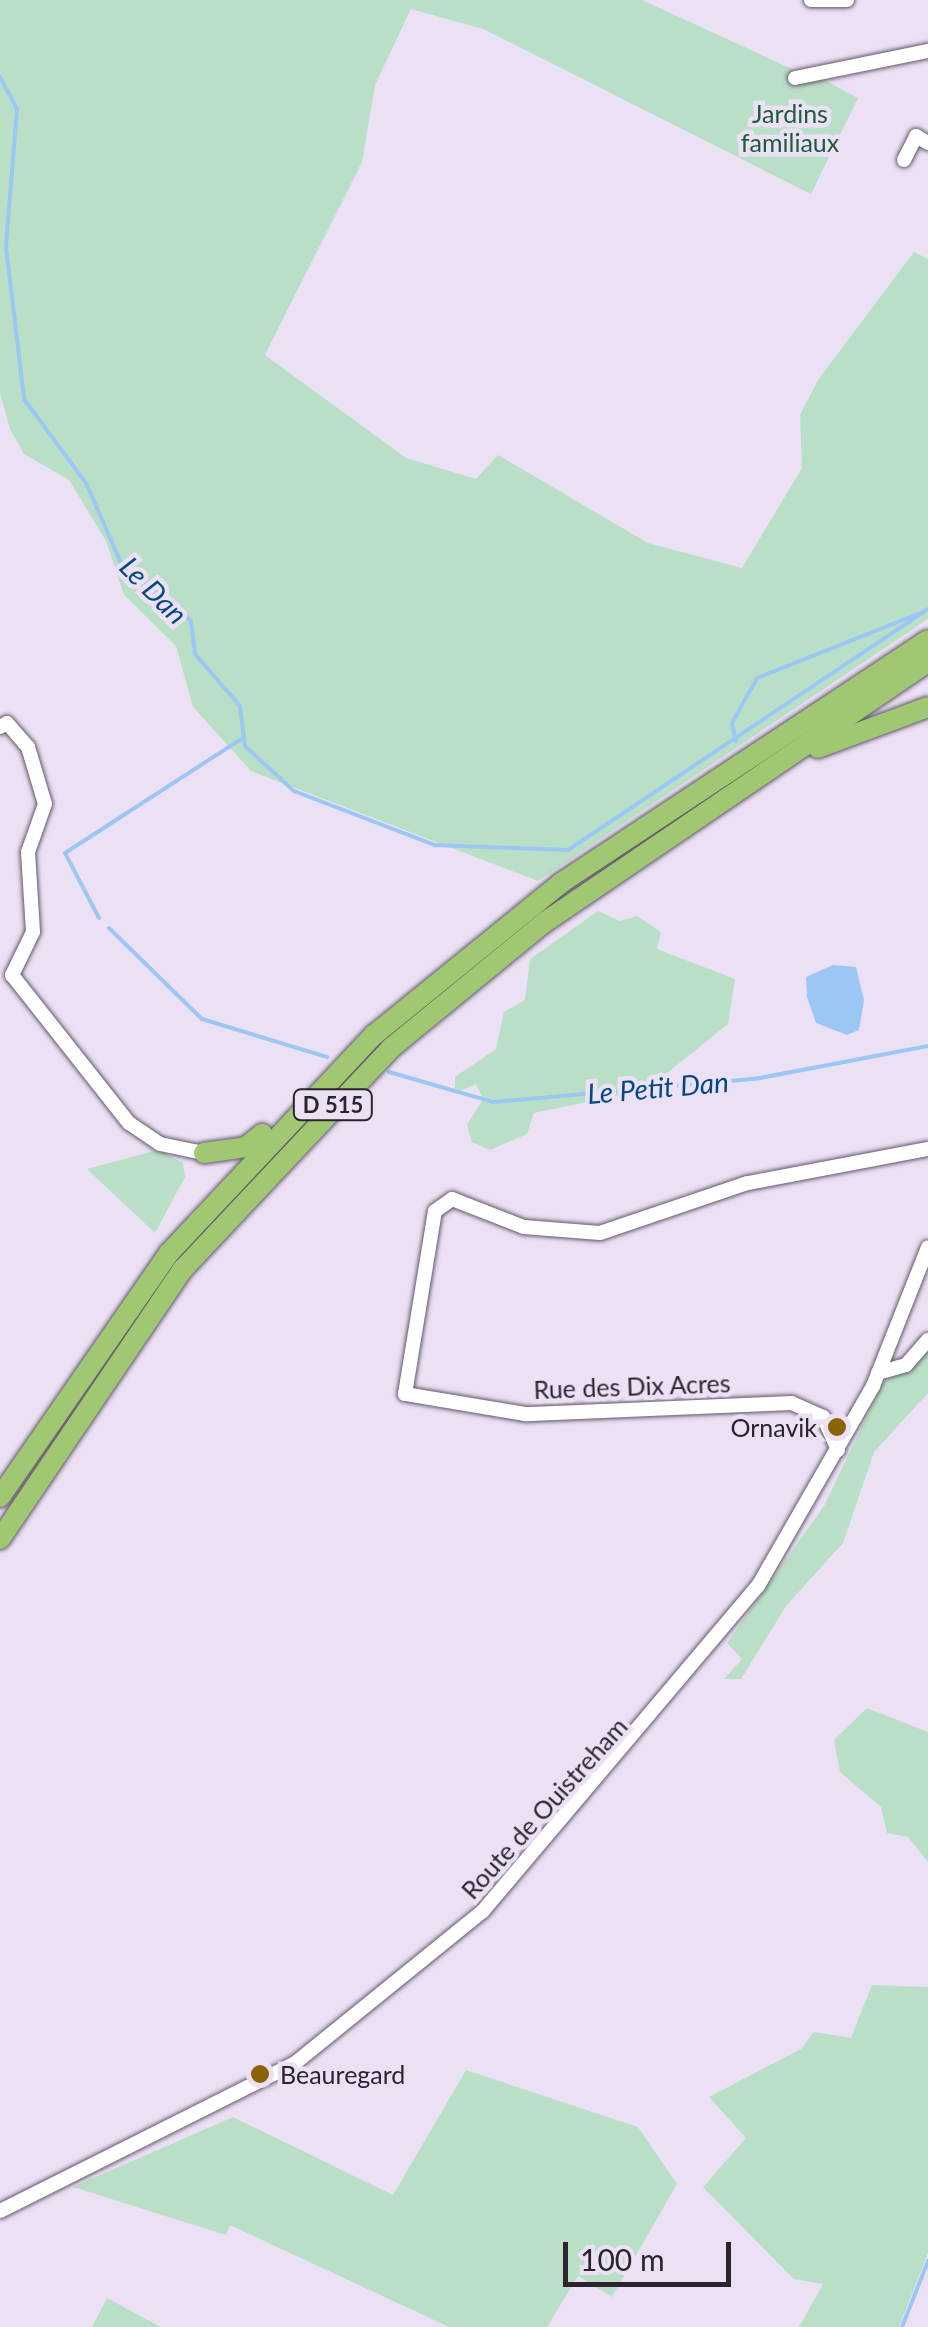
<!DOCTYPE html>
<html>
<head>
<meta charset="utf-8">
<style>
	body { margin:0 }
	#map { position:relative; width:928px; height:2327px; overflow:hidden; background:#ece0f5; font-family:Lato,sans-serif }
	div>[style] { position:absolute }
	.green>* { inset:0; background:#b9e0c6 }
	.water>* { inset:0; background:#9cc7f4 }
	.stream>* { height:4px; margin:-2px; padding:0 2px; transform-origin:2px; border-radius:2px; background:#9cc7f4 }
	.roads { filter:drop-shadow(0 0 2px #63596a) drop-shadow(0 0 2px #63596a) }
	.minor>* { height:14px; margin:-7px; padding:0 7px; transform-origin:7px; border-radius:7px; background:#fff }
	.highway>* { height:20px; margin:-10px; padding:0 10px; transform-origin:10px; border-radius:10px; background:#a0c872 }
	.dots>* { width:28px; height:28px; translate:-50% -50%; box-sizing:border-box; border:5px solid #ece0f5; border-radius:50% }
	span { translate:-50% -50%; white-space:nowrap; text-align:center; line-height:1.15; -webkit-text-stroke:9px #ece0f5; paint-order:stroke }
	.shield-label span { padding:2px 8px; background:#ece0f5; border:2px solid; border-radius:8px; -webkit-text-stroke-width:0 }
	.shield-label { font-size:22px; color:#2a252d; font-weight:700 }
	.park-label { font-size:25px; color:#1b5c39 }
	.street-label { font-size:25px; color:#2a252d }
	.poi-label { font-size:25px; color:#2a252d }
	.right { translate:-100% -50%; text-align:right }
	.left { translate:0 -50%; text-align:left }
	.water-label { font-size:28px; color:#03497e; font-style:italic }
	.scale { position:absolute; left:563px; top:2242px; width:168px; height:45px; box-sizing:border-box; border:5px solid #2a252d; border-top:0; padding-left:12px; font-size:30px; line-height:35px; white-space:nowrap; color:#2a252d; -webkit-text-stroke:8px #ece0f5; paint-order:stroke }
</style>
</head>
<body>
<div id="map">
	<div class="green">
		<i style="clip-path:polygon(0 0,642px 0,792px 69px,800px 81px,811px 73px,858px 98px,811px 194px,483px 29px,411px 9px,375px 85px,362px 162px,265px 355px,406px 458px,476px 479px,498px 455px,648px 543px,742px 568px,802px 468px,800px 415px,818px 380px,914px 252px,928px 259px,928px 619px,538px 881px,251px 771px,193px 707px,176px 646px,124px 595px,106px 541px,69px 480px,24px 454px,10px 429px,0 393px)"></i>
		<i style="clip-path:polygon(598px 911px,620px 921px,637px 916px,661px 932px,657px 949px,735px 979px,728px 1024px,646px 1090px,534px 1113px,527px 1134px,490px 1150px,472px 1142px,467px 1125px,483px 1099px,476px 1084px,455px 1093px,455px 1077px,496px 1049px,504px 1012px,525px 1000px,530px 959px)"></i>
		<i style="clip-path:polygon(158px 1150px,183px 1163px,185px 1177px,155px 1233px,87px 1169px)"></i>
		<i style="clip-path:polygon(928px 1350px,928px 1393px,874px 1452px,843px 1543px,786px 1606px,741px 1679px,724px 1679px,742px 1659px,727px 1643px,824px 1506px,883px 1383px)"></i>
		<i style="clip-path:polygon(867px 1708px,928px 1732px,928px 1889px,928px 1862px,908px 1837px,887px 1833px,881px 1807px,840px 1772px,834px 1740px)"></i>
		<i style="clip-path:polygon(872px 1985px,928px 1987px,928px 2253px,899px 2327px,799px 2327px,823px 2284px,794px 2279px,703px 2187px,746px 2138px,709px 2097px,801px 2049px,814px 2032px,851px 2038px)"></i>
		<i style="clip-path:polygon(466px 2070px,638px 2127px,677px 2184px,612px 2297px,578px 2276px,547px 2327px,449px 2327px,230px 2225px,226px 2235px,73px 2187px,233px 2117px,393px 2195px)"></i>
		<i style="clip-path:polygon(107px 2298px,161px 2327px,92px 2327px)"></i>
	</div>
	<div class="water">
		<i style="clip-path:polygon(833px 965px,856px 967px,864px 1000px,859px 1030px,847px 1035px,816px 1023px,807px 997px,806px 977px)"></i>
	</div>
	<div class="stream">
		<i style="left:0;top:77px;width:36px;rotate:62deg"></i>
		<i style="left:17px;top:109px;width:138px;rotate:94.6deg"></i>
		<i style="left:6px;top:247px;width:153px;rotate:83.2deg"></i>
		<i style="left:24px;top:399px;width:104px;rotate:53.6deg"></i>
		<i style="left:86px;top:483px;width:85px;rotate:66.4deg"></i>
		<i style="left:120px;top:561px;width:93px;rotate:40.2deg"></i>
		<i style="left:191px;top:621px;width:33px;rotate:83deg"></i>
		<i style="left:195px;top:654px;width:69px;rotate:49.1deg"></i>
		<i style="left:240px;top:706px;width:40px;rotate:82.9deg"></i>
		<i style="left:245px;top:746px;width:67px;rotate:42.6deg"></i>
		<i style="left:294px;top:791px;width:151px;rotate:21deg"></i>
		<i style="left:435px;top:845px;width:133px;rotate:2.2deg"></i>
		<i style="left:568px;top:850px;width:433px;rotate:-33.8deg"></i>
		<i style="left:736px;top:741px;width:18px;rotate:-103deg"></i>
		<i style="left:732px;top:723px;width:51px;rotate:-60.9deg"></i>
		<i style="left:757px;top:678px;width:175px;rotate:-21.7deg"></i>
		<i style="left:99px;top:918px;width:73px;rotate:-117.6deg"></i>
		<i style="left:65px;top:853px;width:210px;rotate:-32.9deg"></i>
		<i style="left:109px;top:928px;width:130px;rotate:44.4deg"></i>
		<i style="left:202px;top:1019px;width:131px;rotate:16.9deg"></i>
		<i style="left:389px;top:1072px;width:108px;rotate:16.1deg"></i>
		<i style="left:493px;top:1102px;width:268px;rotate:-5.1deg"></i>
		<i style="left:760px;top:1078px;width:171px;rotate:-10.8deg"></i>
		<i style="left:902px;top:2327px;width:71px;rotate:-68.5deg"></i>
	</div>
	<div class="roads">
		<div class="minor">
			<i style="left:811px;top:0;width:36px"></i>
			<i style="left:795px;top:78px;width:136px;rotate:-11.5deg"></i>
			<i style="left:904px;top:160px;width:27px;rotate:-63deg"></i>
			<i style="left:916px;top:136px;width:14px;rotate:30deg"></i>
			<i style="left:0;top:727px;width:8px;rotate:-30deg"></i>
			<i style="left:7px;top:723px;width:32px;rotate:49deg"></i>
			<i style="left:28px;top:747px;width:59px;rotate:73.4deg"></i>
			<i style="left:45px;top:804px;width:51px;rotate:109.5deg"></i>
			<i style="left:28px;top:852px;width:80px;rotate:86.4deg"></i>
			<i style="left:33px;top:932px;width:48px;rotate:116deg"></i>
			<i style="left:12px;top:975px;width:189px;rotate:51.7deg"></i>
			<i style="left:129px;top:1123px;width:37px;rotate:34deg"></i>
			<i style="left:160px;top:1144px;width:45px;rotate:11.6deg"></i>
			<i style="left:878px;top:1373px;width:29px;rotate:-16deg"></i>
			<i style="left:906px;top:1365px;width:33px;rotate:-49deg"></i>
			<i style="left:838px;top:1450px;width:36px;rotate:-114deg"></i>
			<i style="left:823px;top:1417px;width:34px;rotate:-156deg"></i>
			<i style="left:792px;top:1403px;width:267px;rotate:177.6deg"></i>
			<i style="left:525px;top:1414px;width:122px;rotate:-170.5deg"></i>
			<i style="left:405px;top:1394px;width:185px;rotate:-80.7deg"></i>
			<i style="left:435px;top:1211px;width:21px;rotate:-35deg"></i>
			<i style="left:452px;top:1199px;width:77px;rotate:21.3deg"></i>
			<i style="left:524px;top:1227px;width:76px;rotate:4.5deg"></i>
			<i style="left:600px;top:1233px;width:156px;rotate:-18.7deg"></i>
			<i style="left:748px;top:1183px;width:183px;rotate:-10.7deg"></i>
			<i style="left:0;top:2211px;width:329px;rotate:-26.6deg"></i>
			<i style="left:294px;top:2064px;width:243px;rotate:-39deg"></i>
			<i style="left:483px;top:1911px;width:426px;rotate:-49.8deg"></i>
			<i style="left:758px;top:1586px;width:231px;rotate:-60.1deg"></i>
			<i style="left:873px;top:1386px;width:149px;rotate:-68.4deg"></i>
		</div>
		<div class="highway">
			<i style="left:818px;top:748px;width:117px;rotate:-20.4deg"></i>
			<i style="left:204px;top:1153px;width:42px;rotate:-8.1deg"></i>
			<i style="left:246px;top:1147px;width:21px;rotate:-39deg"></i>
			<i style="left:0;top:1497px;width:297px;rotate:-55.3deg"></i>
			<i style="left:169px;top:1253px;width:299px;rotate:-46.8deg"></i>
			<i style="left:374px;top:1035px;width:241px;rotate:-39.1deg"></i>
			<i style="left:561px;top:883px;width:440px;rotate:-33.5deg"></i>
			<i style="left:0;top:1539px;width:326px;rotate:-55.9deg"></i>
			<i style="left:183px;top:1269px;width:303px;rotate:-46.7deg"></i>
			<i style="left:391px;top:1048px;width:199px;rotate:-39.3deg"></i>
			<i style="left:545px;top:922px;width:463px;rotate:-34.2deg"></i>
		</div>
	</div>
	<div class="dots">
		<i style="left:837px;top:1427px;background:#8d6307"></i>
		<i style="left:260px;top:2074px;background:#8d6307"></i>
	</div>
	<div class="shield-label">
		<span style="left:333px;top:1105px">D 515</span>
	</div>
	<div class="park-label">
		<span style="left:790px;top:128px">Jardins<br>familiaux</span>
	</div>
	<div class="street-label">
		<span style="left:632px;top:1386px;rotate:-2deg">Rue des Dix Acres</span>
		<span style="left:544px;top:1808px;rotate:-48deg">Route de Ouistreham</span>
	</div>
	<div class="poi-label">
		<span class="right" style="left:817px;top:1427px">Ornavik</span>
		<span class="left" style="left:280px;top:2074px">Beauregard</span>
	</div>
	<div class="water-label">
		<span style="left:154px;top:590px;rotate:45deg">Le Dan</span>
		<span style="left:658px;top:1087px;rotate:-5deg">Le Petit Dan</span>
	</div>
	<div class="scale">100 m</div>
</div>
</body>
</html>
